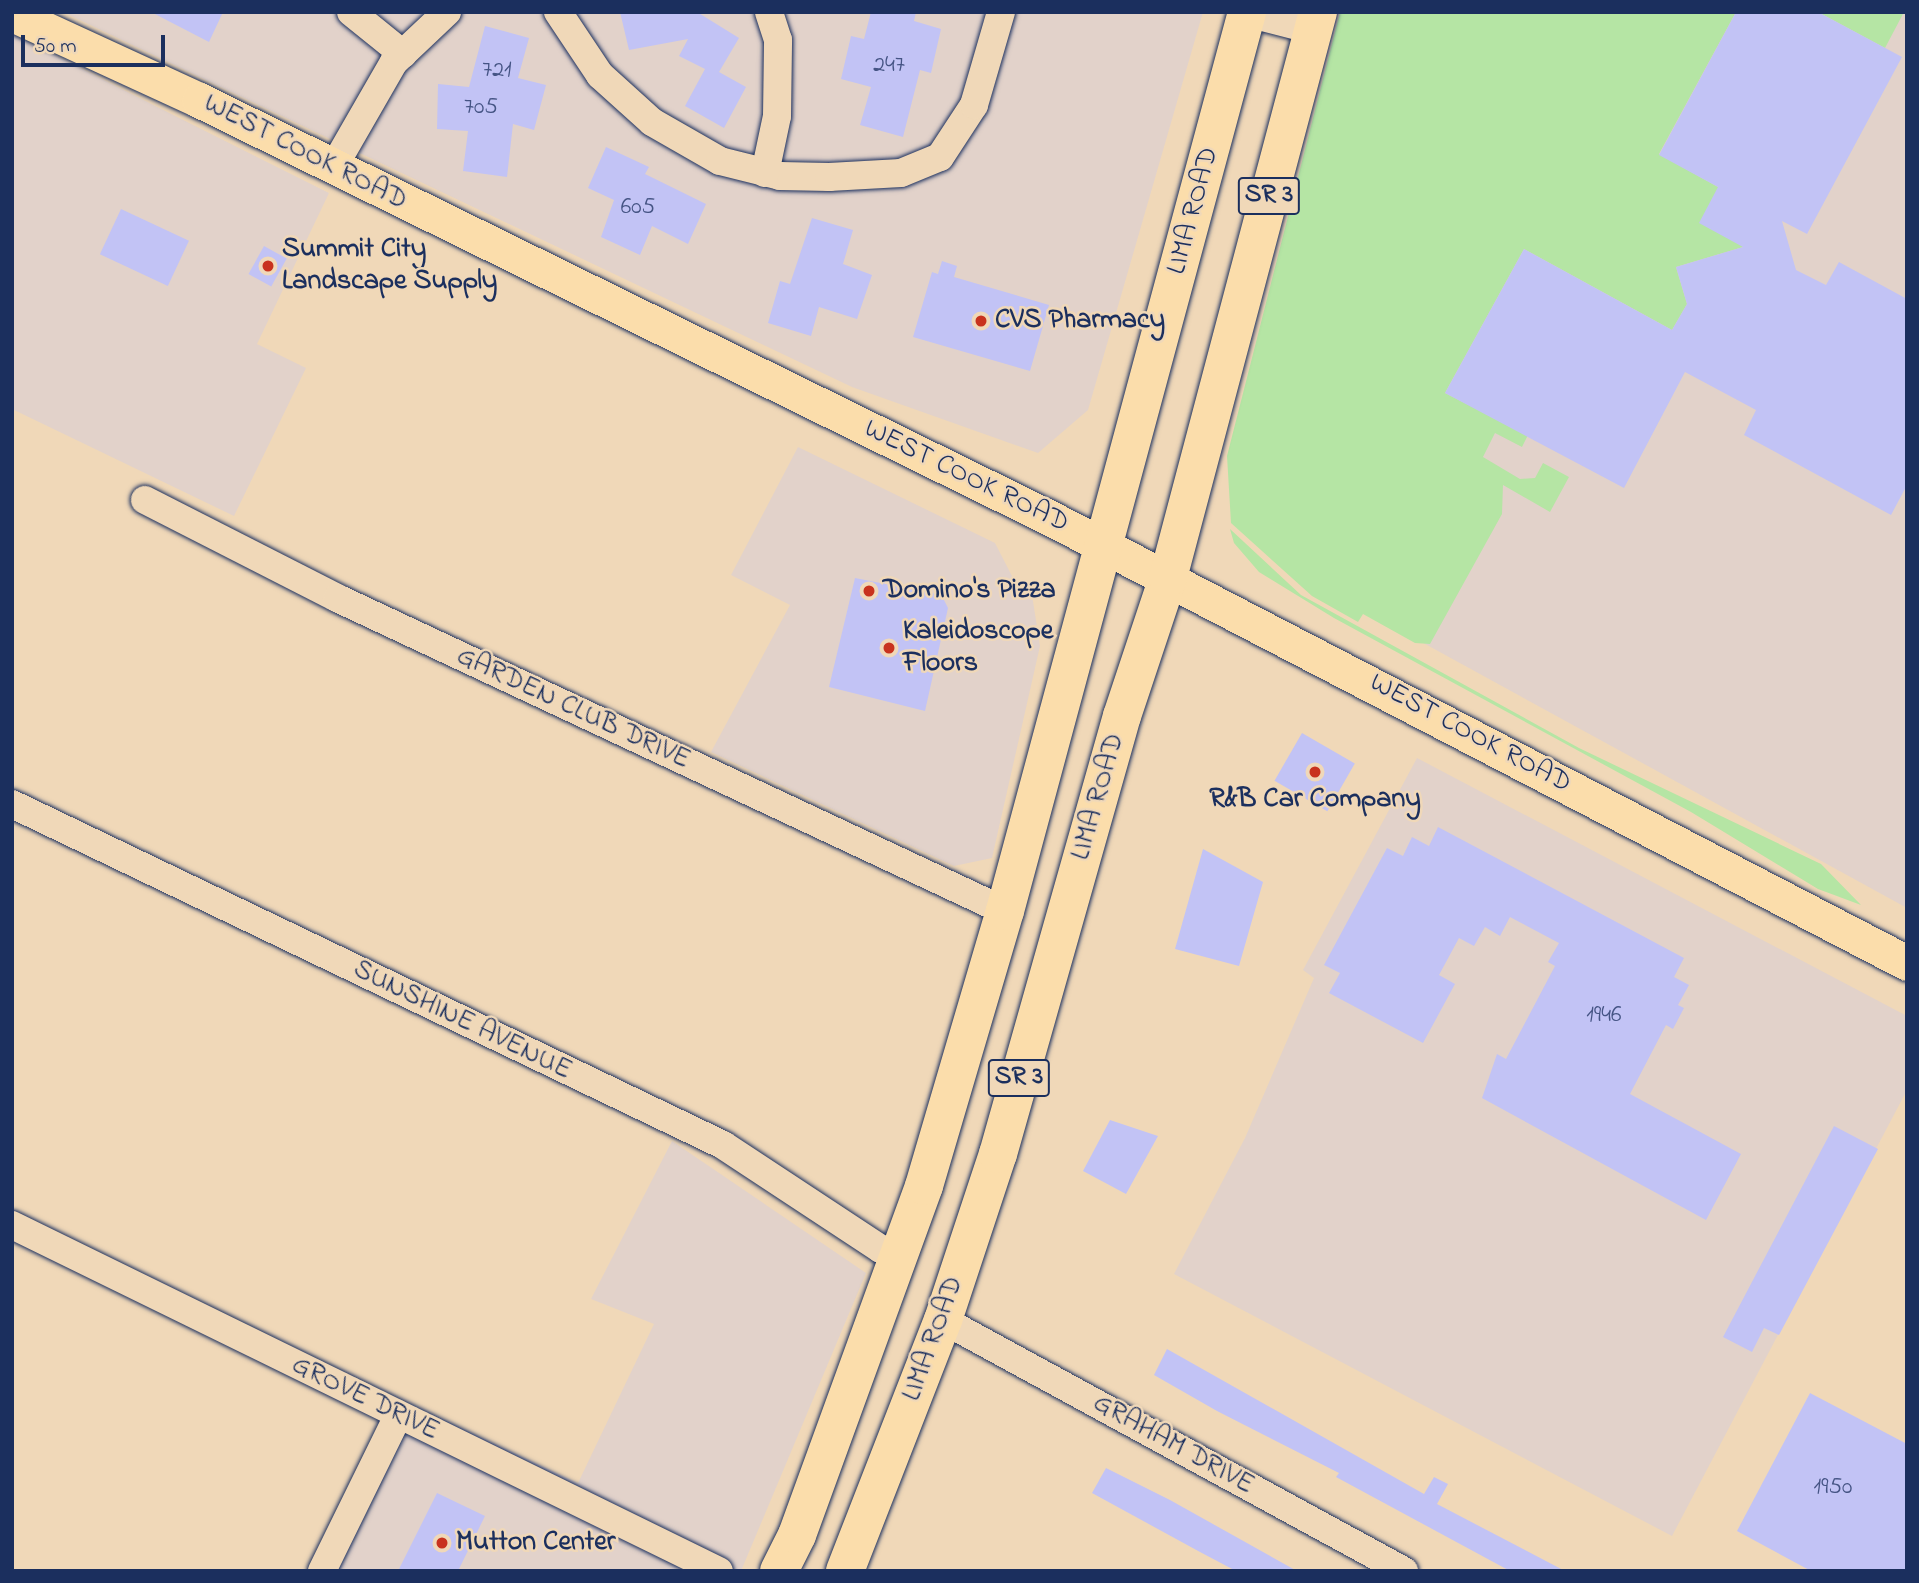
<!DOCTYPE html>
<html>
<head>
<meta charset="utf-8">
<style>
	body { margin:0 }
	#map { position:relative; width:1919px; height:1583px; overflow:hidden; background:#f0d8b8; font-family:"Indie Flower",sans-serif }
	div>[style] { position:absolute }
	.built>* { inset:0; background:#e2d2ca }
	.green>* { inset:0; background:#b5e5a4 }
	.building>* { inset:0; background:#c2c3f5; transform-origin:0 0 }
	.roads { filter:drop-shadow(0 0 2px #1b2f5e) drop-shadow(0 0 2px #1b2f5e) }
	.minor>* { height:28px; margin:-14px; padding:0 14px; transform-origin:14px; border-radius:14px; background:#f0d8b8 }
	.major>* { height:35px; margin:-17.5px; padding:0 17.5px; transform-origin:17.5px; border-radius:17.5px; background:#fbddab }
	.highway>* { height:38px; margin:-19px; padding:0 19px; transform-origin:19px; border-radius:19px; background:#fbddab }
	.dots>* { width:19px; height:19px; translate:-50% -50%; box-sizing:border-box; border:4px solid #f0d8b8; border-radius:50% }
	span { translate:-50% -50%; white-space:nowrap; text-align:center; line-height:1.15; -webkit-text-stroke:5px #f0d8b8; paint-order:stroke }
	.number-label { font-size:24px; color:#455484 }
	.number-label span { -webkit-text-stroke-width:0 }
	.shield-label span { padding:2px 5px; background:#f0d8b8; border:2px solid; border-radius:5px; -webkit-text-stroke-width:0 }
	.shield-label { font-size:26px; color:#1b2f5e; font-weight:700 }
	.street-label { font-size:28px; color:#1b2f5e }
	.poi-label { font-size:28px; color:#1b2f5e; font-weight:700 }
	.left { translate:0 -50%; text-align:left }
	.frame { position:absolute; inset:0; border:14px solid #1b2f5e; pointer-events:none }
	.scale { position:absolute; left:21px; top:35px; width:144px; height:32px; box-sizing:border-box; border:4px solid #1b2f5e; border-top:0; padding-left:9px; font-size:21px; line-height:24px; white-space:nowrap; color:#1b2f5e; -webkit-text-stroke:5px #f0d8b8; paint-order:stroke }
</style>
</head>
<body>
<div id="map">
	<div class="built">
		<i style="clip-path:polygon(63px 12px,1203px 12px,1088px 410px,1038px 453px,852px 387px)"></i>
		<i style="clip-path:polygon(1357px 12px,1907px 12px,1907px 908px,1312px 582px)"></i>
		<i style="clip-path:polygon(12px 34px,329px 193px,257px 344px,306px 368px,234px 516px,12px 409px)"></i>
		<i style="clip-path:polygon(798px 447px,995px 543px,1014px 580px,1032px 595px,1040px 646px,992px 858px,954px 866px,711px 752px,790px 605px,731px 575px)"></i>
		<i style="clip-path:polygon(1417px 758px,1907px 1016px,1907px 1090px,1672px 1536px,1174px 1274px,1245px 1138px,1314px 978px,1303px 970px)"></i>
		<i style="clip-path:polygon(672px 1141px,866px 1273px,741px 1571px,327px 1571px,398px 1398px,578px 1483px,654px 1324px,591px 1299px)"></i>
	</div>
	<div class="green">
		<i style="clip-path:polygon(1340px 12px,1736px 12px,1659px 154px,1718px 187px,1743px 247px,1676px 267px,1687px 304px,1672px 330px,1524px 249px,1445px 393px,1528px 435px,1522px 447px,1495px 433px,1483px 457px,1520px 479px,1535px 478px,1543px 463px,1569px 477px,1550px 512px,1503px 485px,1502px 514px,1430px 644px,1415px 643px,1363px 614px,1358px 622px,1312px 596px,1231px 523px,1227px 456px)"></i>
		<i style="clip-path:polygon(1818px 12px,1904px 12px,1885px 48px)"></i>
		<i style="clip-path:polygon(1230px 529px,1301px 595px,1579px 748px,1821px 864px,1861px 905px,1818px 889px,1691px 812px,1334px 618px,1259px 572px,1234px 543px)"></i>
	</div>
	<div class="building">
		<i style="clip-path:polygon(151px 12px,223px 12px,209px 42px)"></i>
		<i style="clip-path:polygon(620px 12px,697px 12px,739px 38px,719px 72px,746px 87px,724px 128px,685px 106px,705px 69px,679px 56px,688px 39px,629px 50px)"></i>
		<i style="clip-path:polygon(871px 12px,916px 12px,914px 21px,941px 29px,931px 73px,920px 70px,903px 137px,860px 125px,871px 87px,841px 79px,851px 36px,864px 39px)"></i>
		<i style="clip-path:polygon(1736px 12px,1818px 12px,1902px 57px,1807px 234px,1782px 221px,1796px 270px,1826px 285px,1839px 262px,1907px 299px,1907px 485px,1891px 515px,1744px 435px,1756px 410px,1685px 372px,1624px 488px,1445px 393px,1524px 249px,1672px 330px,1687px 304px,1676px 267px,1743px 247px,1699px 223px,1718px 187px,1659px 155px)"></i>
		<i style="clip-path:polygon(485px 26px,529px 38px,518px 78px,546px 85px,534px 130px,513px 124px,507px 177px,463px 171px,468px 131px,437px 129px,438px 84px,469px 87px)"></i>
		<i style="clip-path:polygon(606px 147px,649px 167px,645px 174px,706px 204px,688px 244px,652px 226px,640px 255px,601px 237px,614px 200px,588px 188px)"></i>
		<i style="left:121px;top:209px;width:75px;height:50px;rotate:25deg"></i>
		<i style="clip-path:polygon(812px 218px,853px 230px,843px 264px,872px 275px,857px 319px,819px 307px,811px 336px,768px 323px,780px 281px,790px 284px)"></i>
		<i style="left:264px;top:246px;width:26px;height:32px;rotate:29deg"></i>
		<i style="clip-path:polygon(942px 261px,957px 266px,954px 277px,1049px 305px,1030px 371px,913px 337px,932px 272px,938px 274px)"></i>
		<i style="clip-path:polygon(855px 578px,941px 595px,945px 602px,948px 608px,925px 711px,829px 687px)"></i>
		<i style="left:1302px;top:733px;width:61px;height:55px;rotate:30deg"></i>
		<i style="clip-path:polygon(1438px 827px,1684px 958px,1674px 977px,1689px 985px,1678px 1005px,1684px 1008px,1673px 1029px,1666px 1025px,1630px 1094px,1741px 1154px,1706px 1220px,1482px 1098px,1497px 1054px,1506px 1059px,1555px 966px,1548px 962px,1559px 943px,1510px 917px,1500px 936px,1485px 927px,1474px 946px,1459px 938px,1439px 975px,1455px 984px,1423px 1043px,1329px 993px,1340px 973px,1324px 965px,1387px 848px,1403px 856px,1412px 837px,1429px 846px)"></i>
		<i style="clip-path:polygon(1203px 849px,1263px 882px,1239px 966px,1175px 949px)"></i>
		<i style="clip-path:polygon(1110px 1120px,1158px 1136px,1126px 1194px,1083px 1171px)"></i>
		<i style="clip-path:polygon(1834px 1126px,1878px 1149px,1779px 1335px,1764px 1328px,1752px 1352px,1723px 1337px)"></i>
		<i style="clip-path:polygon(1167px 1349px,1424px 1494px,1434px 1477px,1448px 1484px,1437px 1504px,1565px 1571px,1510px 1571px,1336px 1477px,1339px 1473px,1217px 1411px,1154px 1375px)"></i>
		<i style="clip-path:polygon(1810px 1393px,1907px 1444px,1907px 1571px,1811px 1571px,1737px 1531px)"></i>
		<i style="clip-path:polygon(1106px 1468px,1170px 1500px,1297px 1571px,1236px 1571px,1200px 1552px,1092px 1493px)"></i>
		<i style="clip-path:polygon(437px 1493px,485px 1516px,458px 1571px,398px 1571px)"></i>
	</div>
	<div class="roads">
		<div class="minor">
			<i style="left:351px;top:12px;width:67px;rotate:38.9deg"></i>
			<i style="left:558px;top:12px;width:76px;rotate:56.3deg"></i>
			<i style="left:600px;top:75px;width:70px;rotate:42.1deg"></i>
			<i style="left:652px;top:122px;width:78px;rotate:29.8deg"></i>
			<i style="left:720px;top:161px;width:62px;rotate:14deg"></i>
			<i style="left:780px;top:176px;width:49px;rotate:1.2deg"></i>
			<i style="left:829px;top:177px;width:72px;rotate:-3.2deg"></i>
			<i style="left:901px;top:173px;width:42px;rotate:-22.3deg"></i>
			<i style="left:940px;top:157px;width:62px;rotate:-56.8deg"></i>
			<i style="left:974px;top:105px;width:97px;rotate:-73.8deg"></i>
			<i style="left:1243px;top:12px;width:72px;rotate:14.4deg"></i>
			<i style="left:333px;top:168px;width:122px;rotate:-60.1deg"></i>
			<i style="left:394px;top:62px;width:73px;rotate:-43.3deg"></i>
			<i style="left:765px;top:173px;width:58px;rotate:-78.1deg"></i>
			<i style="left:777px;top:116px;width:76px;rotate:-89.2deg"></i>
			<i style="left:778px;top:40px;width:29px;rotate:-108deg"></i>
			<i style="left:145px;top:500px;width:216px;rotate:27deg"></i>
			<i style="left:337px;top:598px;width:738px;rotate:25.11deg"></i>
			<i style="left:12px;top:804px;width:789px;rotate:25.62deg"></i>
			<i style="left:723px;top:1145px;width:189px;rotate:33.4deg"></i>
			<i style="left:881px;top:1249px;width:21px;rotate:19deg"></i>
			<i style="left:12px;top:1225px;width:787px;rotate:26.08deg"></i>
			<i style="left:943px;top:1320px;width:525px;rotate:28.57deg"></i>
			<i style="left:322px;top:1571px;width:173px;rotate:-63.9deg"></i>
		</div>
		<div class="major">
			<i style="left:12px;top:14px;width:206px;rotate:24.7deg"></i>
			<i style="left:199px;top:100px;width:953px;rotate:26.16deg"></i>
			<i style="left:1054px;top:520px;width:961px;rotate:27.44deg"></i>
		</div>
		<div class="highway">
			<i style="left:779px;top:1571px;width:40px;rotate:-63.4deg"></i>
			<i style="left:797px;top:1535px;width:371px;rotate:-70deg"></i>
			<i style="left:924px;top:1186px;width:287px;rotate:-73.6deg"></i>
			<i style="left:1005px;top:911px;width:931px;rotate:-74.93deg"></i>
			<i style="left:845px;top:1571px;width:269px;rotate:-68.7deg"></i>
			<i style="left:943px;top:1320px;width:175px;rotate:-71.7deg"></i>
			<i style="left:998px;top:1154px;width:455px;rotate:-74.2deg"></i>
			<i style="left:1122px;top:716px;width:145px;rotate:-71.6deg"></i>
			<i style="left:1168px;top:578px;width:586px;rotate:-75.16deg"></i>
		</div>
	</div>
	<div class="dots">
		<i style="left:268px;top:266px;background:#c8321e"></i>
		<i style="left:981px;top:321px;background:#c8321e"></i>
		<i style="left:869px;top:591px;background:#c8321e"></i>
		<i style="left:889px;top:648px;background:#c8321e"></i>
		<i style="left:1315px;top:772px;background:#c8321e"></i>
		<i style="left:442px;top:1543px;background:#c8321e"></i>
	</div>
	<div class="number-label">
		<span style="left:889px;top:66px">247</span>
		<span style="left:497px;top:71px">721</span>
		<span style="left:481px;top:108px">705</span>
		<span style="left:638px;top:208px">605</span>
		<span style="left:1604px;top:1016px">1946</span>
		<span style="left:1833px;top:1488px">1950</span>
	</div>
	<div class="shield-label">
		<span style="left:1269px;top:196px">SR 3</span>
		<span style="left:1019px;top:1078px">SR 3</span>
	</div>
	<div class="street-label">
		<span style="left:305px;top:153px;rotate:27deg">WEST COOK ROAD</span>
		<span style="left:1194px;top:211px;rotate:-75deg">LIMA ROAD</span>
		<span style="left:966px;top:477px;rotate:26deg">WEST COOK ROAD</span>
		<span style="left:573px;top:709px;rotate:25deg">GARDEN CLUB DRIVE</span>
		<span style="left:1470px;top:734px;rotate:28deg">WEST COOK ROAD</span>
		<span style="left:1099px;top:797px;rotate:-74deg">LIMA ROAD</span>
		<span style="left:462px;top:1021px;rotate:26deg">SUNSHINE AVENUE</span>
		<span style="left:934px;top:1339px;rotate:-70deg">LIMA ROAD</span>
		<span style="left:365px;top:1399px;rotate:26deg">GROVE DRIVE</span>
		<span style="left:1173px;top:1445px;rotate:29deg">GRAHAM DRIVE</span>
	</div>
	<div class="poi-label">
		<span class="left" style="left:282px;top:266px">Summit City<br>Landscape Supply</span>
		<span class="left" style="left:995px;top:321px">CVS Pharmacy</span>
		<span class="left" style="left:883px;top:591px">Domino's Pizza</span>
		<span class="left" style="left:903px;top:648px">Kaleidoscope<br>Floors</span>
		<span style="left:1315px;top:800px">R&amp;B Car Company</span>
		<span class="left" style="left:456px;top:1543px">Mutton Center</span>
	</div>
	<div class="frame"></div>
	<div class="scale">50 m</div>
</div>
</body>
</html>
